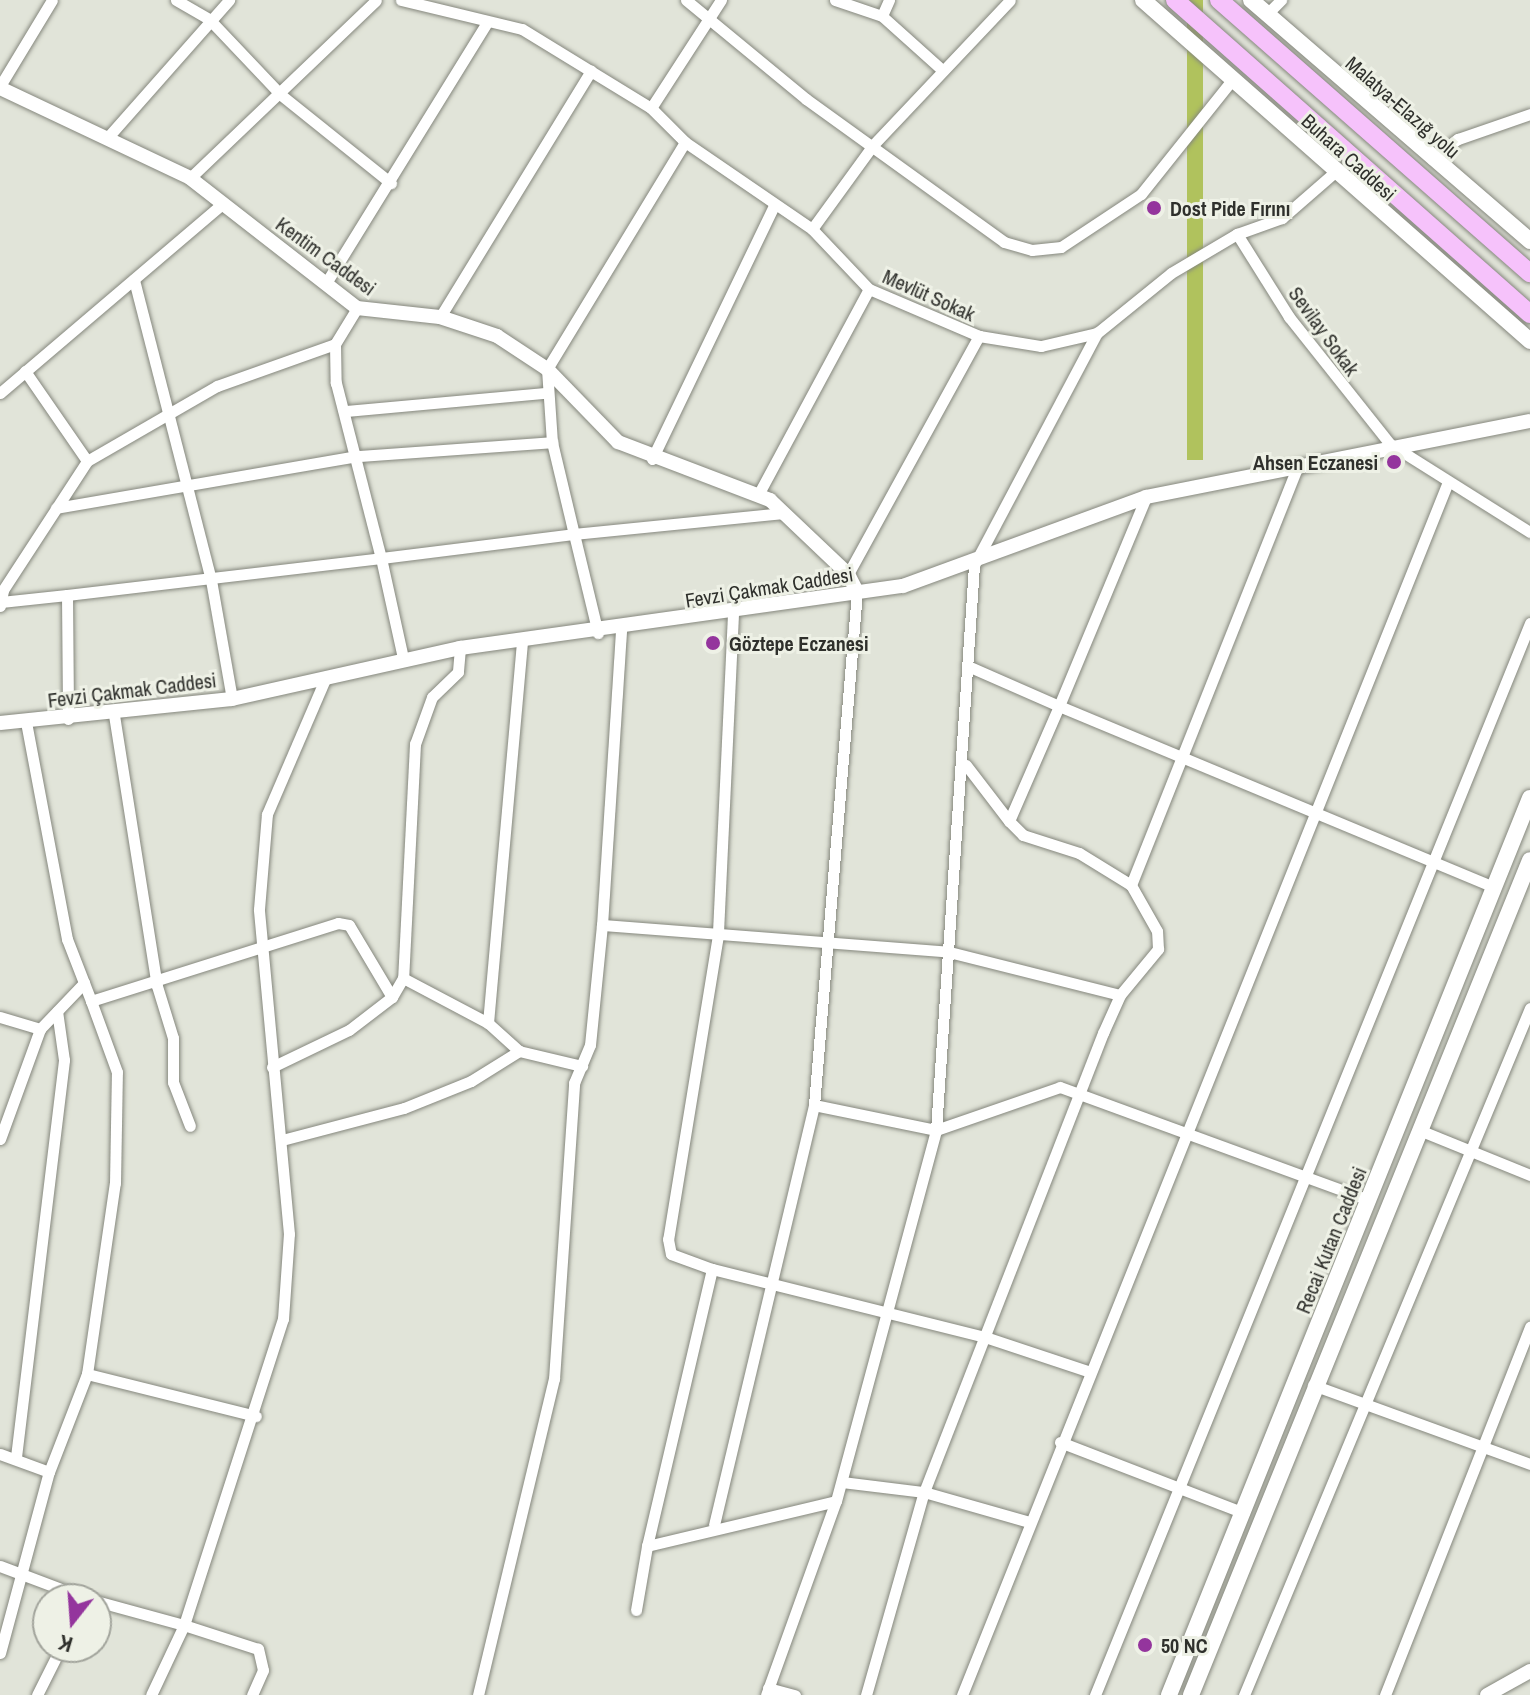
<!DOCTYPE html>
<html>
<head>
<meta charset="utf-8">
<style>
	body { margin:0 }
	#map { position:relative; width:1530px; height:1695px; overflow:hidden; background:#e1e4d9; font-family:"Archivo Narrow",sans-serif }
	div>[style] { position:absolute }
	.green>* { inset:0; background:#b0c25d; transform-origin:0 0 }
	.roads { filter:drop-shadow(0 0 2px #85877d) drop-shadow(0 0 2px #85877d) }
	.minor>* { height:11px; margin:-5.5px; padding:0 5.5px; transform-origin:5.5px; border-radius:5.5px; background:#fff }
	.tertiary>* { height:14px; margin:-7px; padding:0 7px; transform-origin:7px; border-radius:7px; background:#fff }
	.secondary>* { height:16px; margin:-8px; padding:0 8px; transform-origin:8px; border-radius:8px; background:#fff }
	.trunk>* { height:18px; margin:-9px; padding:0 9px; transform-origin:9px; border-radius:9px; background:#f6c2fb }
	.dots>* { width:22px; height:22px; translate:-50% -50%; box-sizing:border-box; border:4px solid #eef1e6; border-radius:50% }
	span { translate:-50% -50%; white-space:nowrap; text-align:center; line-height:1.15; -webkit-text-stroke:6px #eef1e6; paint-order:stroke }
	.street-label { font-size:20px; color:#2f302c }
	.poi-label { font-size:20px; color:#2f302c; font-weight:700 }
	.left { translate:0 -50%; text-align:left }
	.right { translate:-100% -50%; text-align:right }
	.north { position:absolute; left:32px; top:1583px; width:80px; height:80px; box-sizing:border-box; background:#eef1e6; border:2px solid #a2a49c; border-radius:50%; rotate:197deg; font-size:22px; font-weight:700; line-height:32px; text-align:center; color:#2f302c }
	.north::after { content:''; display:block; margin:auto; width:28px; height:36px; background:#94359d; clip-path:polygon(50% 0,100% 100%,50% 72%,0 100%) }
</style>
</head>
<body>
<div id="map">
	<div class="green">
		<i style="left:1187px;top:0;width:16px;height:460px"></i>
	</div>
	<div class="roads">
		<div class="minor">
			<i style="left:176px;top:0;width:38px;rotate:30deg"></i>
			<i style="left:209px;top:19px;width:105px;rotate:46.5deg"></i>
			<i style="left:281px;top:95px;width:141px;rotate:38.7deg"></i>
			<i style="left:401px;top:0;width:124px;rotate:13.5deg"></i>
			<i style="left:522px;top:29px;width:151px;rotate:31.5deg"></i>
			<i style="left:651px;top:108px;width:48px;rotate:45deg"></i>
			<i style="left:685px;top:142px;width:154px;rotate:34.4deg"></i>
			<i style="left:812px;top:229px;width:83px;rotate:46.5deg"></i>
			<i style="left:869px;top:289px;width:120px;rotate:23.1deg"></i>
			<i style="left:979px;top:336px;width:63px;rotate:9.2deg"></i>
			<i style="left:1041px;top:346px;width:57px;rotate:-13.1deg"></i>
			<i style="left:1097px;top:333px;width:95px;rotate:-39deg"></i>
			<i style="left:1171px;top:273px;width:77px;rotate:-30.6deg"></i>
			<i style="left:1237px;top:234px;width:48px;rotate:-19.6deg"></i>
			<i style="left:1282px;top:218px;width:72px;rotate:-41deg"></i>
			<i style="left:686px;top:0;width:156px;rotate:39.5deg"></i>
			<i style="left:806px;top:99px;width:244px;rotate:35.8deg"></i>
			<i style="left:1004px;top:242px;width:29px;rotate:16deg"></i>
			<i style="left:1032px;top:250px;width:29px;rotate:-6deg"></i>
			<i style="left:1061px;top:247px;width:96px;rotate:-33.5deg"></i>
			<i style="left:1141px;top:194px;width:146px;rotate:-51.4deg"></i>
			<i style="left:835px;top:0;width:50px;rotate:18.8deg"></i>
			<i style="left:889px;top:0;width:17px;rotate:114deg"></i>
			<i style="left:882px;top:16px;width:79px;rotate:41.9deg"></i>
			<i style="left:1267px;top:14px;width:20px;rotate:-45deg"></i>
			<i style="left:0;top:86px;width:100px;rotate:-58.8deg"></i>
			<i style="left:651px;top:108px;width:129px;rotate:-57.1deg"></i>
			<i style="left:108px;top:137px;width:183px;rotate:-48.5deg"></i>
			<i style="left:685px;top:142px;width:266px;rotate:121.3deg"></i>
			<i style="left:547px;top:369px;width:73px;rotate:86.1deg"></i>
			<i style="left:552px;top:442px;width:95px;rotate:76.6deg"></i>
			<i style="left:574px;top:534px;width:210px;rotate:-5.7deg"></i>
			<i style="left:1432px;top:159px;width:33px;rotate:-38deg"></i>
			<i style="left:1458px;top:139px;width:76px;rotate:-19.1deg"></i>
			<i style="left:190px;top:178px;width:257px;rotate:-43.7deg"></i>
			<i style="left:812px;top:229px;width:104px;rotate:-54deg"></i>
			<i style="left:873px;top:145px;width:199px;rotate:-46.6deg"></i>
			<i style="left:1237px;top:234px;width:98px;rotate:57.9deg"></i>
			<i style="left:1289px;top:317px;width:162px;rotate:51.5deg"></i>
			<i style="left:1390px;top:444px;width:165px;rotate:32.2deg"></i>
			<i style="left:134px;top:280px;width:310px;rotate:75.6deg"></i>
			<i style="left:211px;top:580px;width:121px;rotate:80deg"></i>
			<i style="left:326px;top:283px;width:307px;rotate:-58.3deg"></i>
			<i style="left:357px;top:308px;width:42px;rotate:121.4deg"></i>
			<i style="left:335px;top:344px;width:39px;rotate:89deg"></i>
			<i style="left:336px;top:383px;width:181px;rotate:75.6deg"></i>
			<i style="left:381px;top:558px;width:194px;rotate:-7.1deg"></i>
			<i style="left:574px;top:534px;width:102px;rotate:76.4deg"></i>
			<i style="left:440px;top:317px;width:289px;rotate:-58.5deg"></i>
			<i style="left:25px;top:371px;width:109px;rotate:55.4deg"></i>
			<i style="left:0;top:393px;width:292px;rotate:-40.4deg"></i>
			<i style="left:346px;top:411px;width:200px;rotate:-5.2deg"></i>
			<i style="left:652px;top:459px;width:281px;rotate:-64.3deg"></i>
			<i style="left:758px;top:495px;width:234px;rotate:-61.7deg"></i>
			<i style="left:1146px;top:497px;width:226px;rotate:112.6deg"></i>
			<i style="left:1059px;top:706px;width:470px;rotate:22.6deg"></i>
			<i style="left:56px;top:508px;width:306px;rotate:-9.8deg"></i>
			<i style="left:358px;top:456px;width:195px;rotate:-4.1deg"></i>
			<i style="left:848px;top:574px;width:272px;rotate:-61.2deg"></i>
			<i style="left:67px;top:595px;width:316px;rotate:-6.7deg"></i>
			<i style="left:381px;top:558px;width:102px;rotate:77.6deg"></i>
			<i style="left:1px;top:602px;width:66px;rotate:-6.1deg"></i>
			<i style="left:67px;top:595px;width:124px;rotate:89.5deg"></i>
			<i style="left:0;top:606px;width:16px;rotate:-79deg"></i>
			<i style="left:3px;top:590px;width:154px;rotate:-56.9deg"></i>
			<i style="left:87px;top:461px;width:150px;rotate:-30deg"></i>
			<i style="left:217px;top:386px;width:125px;rotate:-19.6deg"></i>
			<i style="left:733px;top:614px;width:321px;rotate:92.7deg"></i>
			<i style="left:718px;top:935px;width:308px;rotate:99.3deg"></i>
			<i style="left:668px;top:1239px;width:15px;rotate:79deg"></i>
			<i style="left:671px;top:1254px;width:44px;rotate:20.1deg"></i>
			<i style="left:712px;top:1269px;width:285px;rotate:103.2deg"></i>
			<i style="left:647px;top:1546px;width:194px;rotate:-13.4deg"></i>
			<i style="left:460px;top:648px;width:24px;rotate:95deg"></i>
			<i style="left:458px;top:672px;width:36px;rotate:136deg"></i>
			<i style="left:432px;top:697px;width:50px;rotate:109.9deg"></i>
			<i style="left:415px;top:744px;width:234px;rotate:92.9deg"></i>
			<i style="left:403px;top:978px;width:96px;rotate:27.9deg"></i>
			<i style="left:488px;top:1023px;width:42px;rotate:42.1deg"></i>
			<i style="left:519px;top:1051px;width:65px;rotate:13.4deg"></i>
			<i style="left:114px;top:715px;width:274px;rotate:81deg"></i>
			<i style="left:157px;top:986px;width:54px;rotate:72.9deg"></i>
			<i style="left:173px;top:1038px;width:44px;rotate:90deg"></i>
			<i style="left:173px;top:1082px;width:47px;rotate:68.9deg"></i>
			<i style="left:26px;top:722px;width:221px;rotate:79.3deg"></i>
			<i style="left:67px;top:939px;width:66px;rotate:68.8deg"></i>
			<i style="left:91px;top:1001px;width:259px;rotate:-17.5deg"></i>
			<i style="left:338px;top:923px;width:11px;rotate:10deg"></i>
			<i style="left:349px;top:925px;width:84px;rotate:59.2deg"></i>
			<i style="left:966px;top:765px;width:71px;rotate:52.5deg"></i>
			<i style="left:1009px;top:821px;width:125px;rotate:-66.5deg"></i>
			<i style="left:1059px;top:706px;width:99px;rotate:-156.3deg"></i>
			<i style="left:1131px;top:885px;width:451px;rotate:-68.3deg"></i>
			<i style="left:602px;top:925px;width:348px;rotate:4.4deg"></i>
			<i style="left:949px;top:952px;width:176px;rotate:14.1deg"></i>
			<i style="left:0;top:1017px;width:42px;rotate:16.7deg"></i>
			<i style="left:40px;top:1029px;width:64px;rotate:-46.3deg"></i>
			<i style="left:488px;top:1023px;width:382px;rotate:-84.9deg"></i>
			<i style="left:272px;top:1067px;width:85px;rotate:-25.7deg"></i>
			<i style="left:349px;top:1030px;width:54px;rotate:-37.5deg"></i>
			<i style="left:392px;top:997px;width:22px;rotate:-60deg"></i>
			<i style="left:814px;top:1105px;width:125px;rotate:11.6deg"></i>
			<i style="left:936px;top:1130px;width:131px;rotate:-19.1deg"></i>
			<i style="left:1060px;top:1087px;width:329px;rotate:20.1deg"></i>
			<i style="left:1419px;top:1130px;width:120px;rotate:22.1deg"></i>
			<i style="left:0;top:1139px;width:117px;rotate:-70deg"></i>
			<i style="left:282px;top:1140px;width:126px;rotate:-14.7deg"></i>
			<i style="left:404px;top:1108px;width:72px;rotate:-21.9deg"></i>
			<i style="left:471px;top:1081px;width:57px;rotate:-32deg"></i>
			<i style="left:712px;top:1269px;width:284px;rotate:14deg"></i>
			<i style="left:988px;top:1338px;width:104px;rotate:18.4deg"></i>
			<i style="left:87px;top:1374px;width:174px;rotate:14deg"></i>
			<i style="left:1313px;top:1385px;width:231px;rotate:20deg"></i>
			<i style="left:1060px;top:1442px;width:197px;rotate:21.1deg"></i>
			<i style="left:0;top:1454px;width:52px;rotate:20.2deg"></i>
			<i style="left:16px;top:1457px;width:400px;rotate:-83.1deg"></i>
			<i style="left:64px;top:1060px;width:49px;rotate:-98.1deg"></i>
			<i style="left:842px;top:1482px;width:83px;rotate:7deg"></i>
			<i style="left:924px;top:1492px;width:109px;rotate:15.9deg"></i>
			<i style="left:714px;top:1525px;width:432px;rotate:-76.6deg"></i>
			<i style="left:814px;top:1105px;width:515px;rotate:-85.21deg"></i>
			<i style="left:0;top:1566px;width:94px;rotate:20.6deg"></i>
			<i style="left:96px;top:1601px;width:91px;rotate:15.3deg"></i>
			<i style="left:184px;top:1625px;width:77px;rotate:115.2deg"></i>
			<i style="left:636px;top:1610px;width:65px;rotate:-80.2deg"></i>
			<i style="left:0;top:1653px;width:188px;rotate:-74.9deg"></i>
			<i style="left:49px;top:1472px;width:105px;rotate:-68.8deg"></i>
			<i style="left:87px;top:1374px;width:193px;rotate:-81.7deg"></i>
			<i style="left:115px;top:1183px;width:111px;rotate:-89deg"></i>
			<i style="left:117px;top:1072px;width:76px;rotate:-110.1deg"></i>
			<i style="left:768px;top:1688px;width:28px;rotate:15deg"></i>
			<i style="left:37px;top:1695px;width:54px;rotate:-63.4deg"></i>
			<i style="left:252px;top:1695px;width:27px;rotate:-66deg"></i>
			<i style="left:263px;top:1670px;width:22px;rotate:-103deg"></i>
			<i style="left:258px;top:1649px;width:78px;rotate:-162deg"></i>
			<i style="left:184px;top:1625px;width:322px;rotate:-72.1deg"></i>
			<i style="left:283px;top:1319px;width:85px;rotate:-86deg"></i>
			<i style="left:289px;top:1234px;width:326px;rotate:-95.3deg"></i>
			<i style="left:259px;top:909px;width:95px;rotate:-85.2deg"></i>
			<i style="left:267px;top:814px;width:149px;rotate:-66.7deg"></i>
			<i style="left:478px;top:1695px;width:325px;rotate:-76.5deg"></i>
			<i style="left:554px;top:1379px;width:297px;rotate:-86.1deg"></i>
			<i style="left:574px;top:1083px;width:41px;rotate:-67.2deg"></i>
			<i style="left:590px;top:1045px;width:121px;rotate:-84.3deg"></i>
			<i style="left:602px;top:925px;width:295px;rotate:-86.3deg"></i>
			<i style="left:766px;top:1695px;width:206px;rotate:-70.2deg"></i>
			<i style="left:836px;top:1501px;width:384px;rotate:-74.9deg"></i>
			<i style="left:936px;top:1130px;width:566px;rotate:-86.15deg"></i>
			<i style="left:974px;top:565px;width:263px;rotate:-62.1deg"></i>
			<i style="left:866px;top:1695px;width:211px;rotate:-74.1deg"></i>
			<i style="left:924px;top:1492px;width:493px;rotate:-68.7deg"></i>
			<i style="left:1103px;top:1033px;width:42px;rotate:-65.9deg"></i>
			<i style="left:1120px;top:995px;width:60px;rotate:-50.4deg"></i>
			<i style="left:1158px;top:949px;width:18px;rotate:-93deg"></i>
			<i style="left:1157px;top:931px;width:53px;rotate:-119.5deg"></i>
			<i style="left:1131px;top:885px;width:61px;rotate:-148.4deg"></i>
			<i style="left:1079px;top:853px;width:59px;rotate:-162.2deg"></i>
			<i style="left:1023px;top:835px;width:20px;rotate:-135deg"></i>
			<i style="left:962px;top:1695px;width:1305px;rotate:-68.17deg"></i>
			<i style="left:1095px;top:1695px;width:1157px;rotate:-67.91deg"></i>
			<i style="left:1244px;top:1695px;width:744px;rotate:-67.4deg"></i>
			<i style="left:1385px;top:1695px;width:396px;rotate:-68.5deg"></i>
		</div>
		<div class="tertiary">
			<i style="left:0;top:88px;width:210px;rotate:25.3deg"></i>
			<i style="left:190px;top:178px;width:212px;rotate:37.9deg"></i>
			<i style="left:357px;top:308px;width:83px;rotate:6.2deg"></i>
			<i style="left:440px;top:317px;width:60px;rotate:18.4deg"></i>
			<i style="left:497px;top:336px;width:60px;rotate:33.4deg"></i>
			<i style="left:547px;top:369px;width:102px;rotate:45.8deg"></i>
			<i style="left:618px;top:442px;width:163px;rotate:20.9deg"></i>
			<i style="left:770px;top:500px;width:108px;rotate:43.5deg"></i>
			<i style="left:848px;top:574px;width:20px;rotate:63deg"></i>
			<i style="left:0;top:723px;width:233px;rotate:-5.9deg"></i>
			<i style="left:232px;top:699px;width:234px;rotate:-12.6deg"></i>
			<i style="left:460px;top:648px;width:447px;rotate:-8deg"></i>
			<i style="left:903px;top:586px;width:259px;rotate:-20.1deg"></i>
			<i style="left:1146px;top:497px;width:391px;rotate:-11.2deg"></i>
			<i style="left:1487px;top:1695px;width:49px;rotate:-29.2deg"></i>
		</div>
		<div class="secondary">
			<i style="left:1143px;top:0;width:516px;rotate:41.38deg"></i>
			<i style="left:1251px;top:0;width:369px;rotate:40.8deg"></i>
			<i style="left:1169px;top:1695px;width:967px;rotate:-68.08deg"></i>
			<i style="left:1191px;top:1695px;width:901px;rotate:-67.9deg"></i>
		</div>
		<div class="trunk">
			<i style="left:1175px;top:0;width:474px;rotate:41.5deg"></i>
			<i style="left:1219px;top:0;width:414px;rotate:41.3deg"></i>
		</div>
	</div>
	<div class="dots">
		<i style="left:1154px;top:208px;background:#94359d"></i>
		<i style="left:1394px;top:462px;background:#94359d"></i>
		<i style="left:713px;top:643px;background:#94359d"></i>
		<i style="left:1145px;top:1645px;background:#94359d"></i>
	</div>
	<div class="street-label">
		<span style="left:1403px;top:107px;rotate:41deg">Malatya-Elazığ yolu</span>
		<span style="left:1349px;top:157px;rotate:42deg">Buhara Caddesi</span>
		<span style="left:326px;top:256px;rotate:36deg">Kentim Caddesi</span>
		<span style="left:929px;top:295px;rotate:24deg">Mevlüt Sokak</span>
		<span style="left:1324px;top:331px;rotate:54deg">Sevilay Sokak</span>
		<span style="left:769px;top:587px;rotate:-9deg">Fevzi Çakmak Caddesi</span>
		<span style="left:132px;top:690px;rotate:-7deg">Fevzi Çakmak Caddesi</span>
		<span style="left:1331px;top:1240px;rotate:-68deg">Recai Kutan Caddesi</span>
	</div>
	<div class="poi-label">
		<span class="left" style="left:1170px;top:208px">Dost Pide Fırını</span>
		<span class="right" style="left:1378px;top:462px">Ahsen Eczanesi</span>
		<span class="left" style="left:729px;top:643px">Göztepe Eczanesi</span>
		<span class="left" style="left:1161px;top:1645px">50 NC</span>
	</div>
	<div class="north">K</div>
</div>
</body>
</html>
